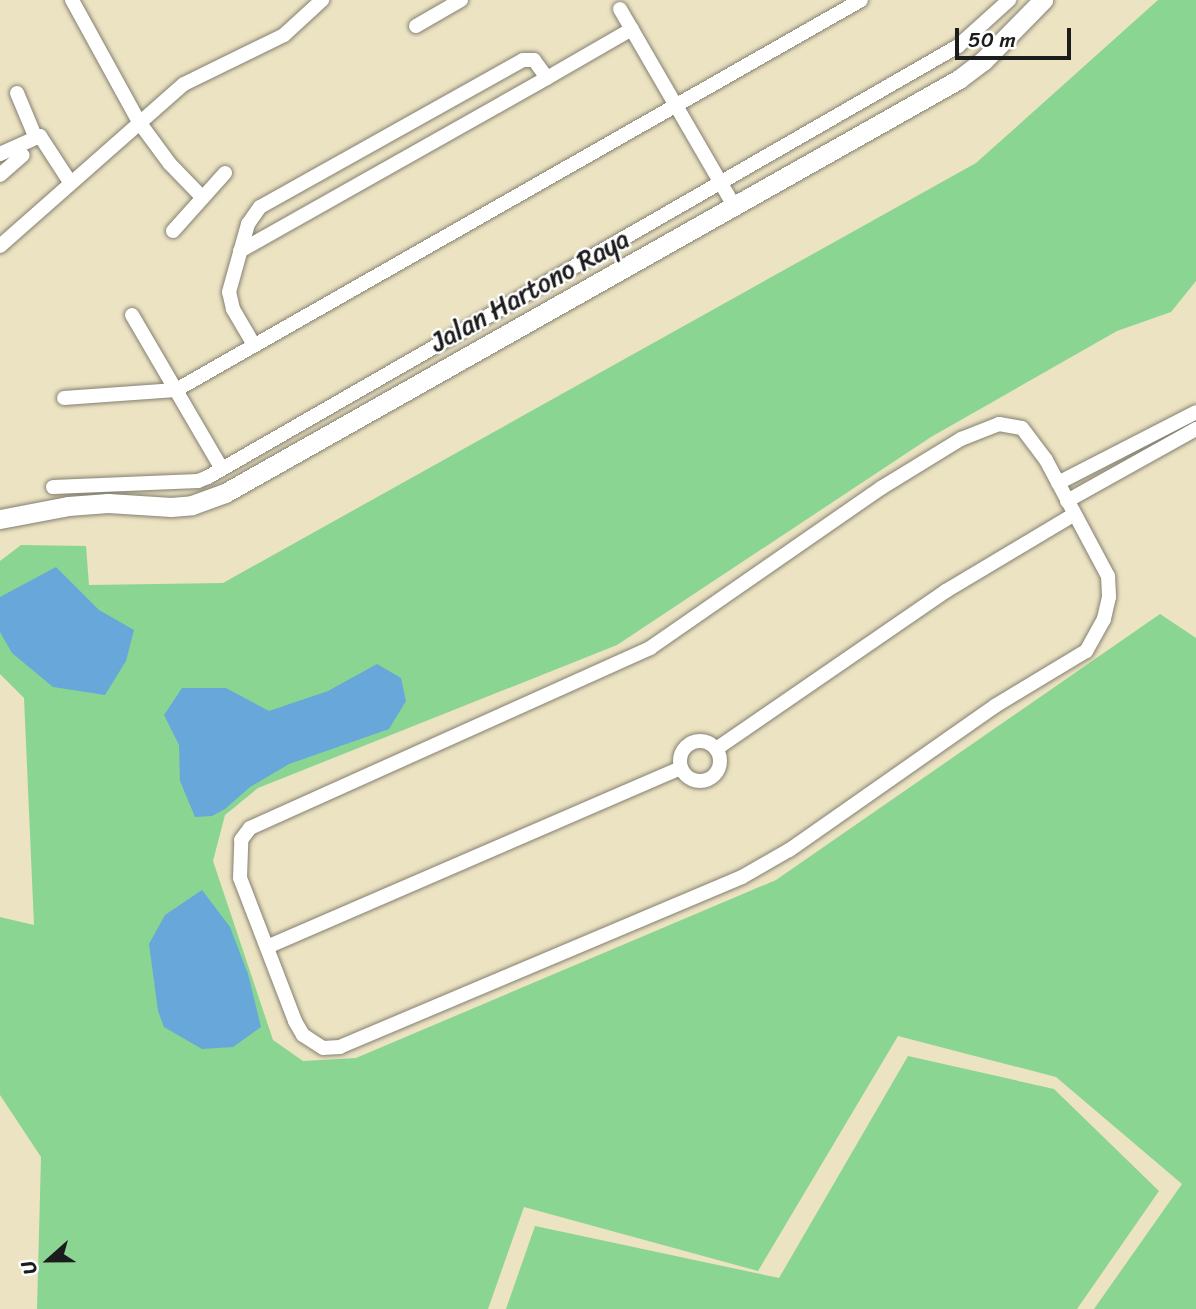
<!DOCTYPE html>
<html>
<head>
<meta charset="utf-8">
<style>
	body { margin:0 }
	#map { position:relative; width:1196px; height:1309px; overflow:hidden; background:#ece3c3; font-family:Sriracha,sans-serif }
	div>[style] { position:absolute }
	.green>* { inset:0; background:#8ad592 }
	.water>* { inset:0; background:#67a7da }
	.roads { filter:drop-shadow(0 0 2px #848070) drop-shadow(0 0 2px #848070) }
	.street>* { height:14px; margin:-7px; padding:0 7px; transform-origin:7px; border-radius:7px; background:#fff }
	.street>.ring { margin:-7px; padding:0; box-sizing:content-box; background:none; border:14px solid #fff; border-radius:50% }
	.secondary>* { height:19px; margin:-9.5px; padding:0 9.5px; transform-origin:9.5px; border-radius:9.5px; background:#fff }
	span { translate:-50% -50%; white-space:nowrap; text-align:center; line-height:1.15; -webkit-text-stroke:5px #fff; paint-order:stroke }
	.street-label { font-size:26px; color:#1c1c1c }
	.north { position:absolute; left:14px; top:1225px; width:70px; height:70px; -webkit-text-stroke:5px #fff; paint-order:stroke; rotate:249deg; font-size:19px; font-weight:700; line-height:28px; text-align:center; color:#1c1c1c }
	.north::after { content:''; display:block; margin:auto; width:24px; height:32px; background:#1c1c1c; clip-path:polygon(50% 0,100% 100%,50% 72%,0 100%) }
	.scale { position:absolute; left:955px; top:28px; width:116px; height:32px; box-sizing:border-box; border:4px solid #1c1c1c; border-top:0; padding-left:9px; font-size:21px; line-height:24px; white-space:nowrap; color:#1c1c1c; -webkit-text-stroke:5px #fff; paint-order:stroke }
</style>
</head>
<body>
<div id="map">
	<div class="green">
		<i style="clip-path:polygon(1158px 0,1196px 0,1196px 281px,1171px 312px,1117px 331px,931px 437px,617px 645px,258px 788px,225px 815px,213px 861px,273px 1040px,303px 1061px,356px 1058px,776px 880px,1160px 614px,1196px 638px,1196px 1309px,1094px 1309px,1182px 1184px,1056px 1077px,898px 1036px,758px 1271px,524px 1207px,488px 1309px,37px 1309px,41px 1157px,0 1095px,0 917px,34px 925px,24px 698px,0 674px,0 561px,21px 545px,86px 546px,89px 585px,223px 583px,976px 163px)"></i>
		<i style="clip-path:polygon(908px 1056px,1054px 1089px,1159px 1191px,1077px 1309px,506px 1309px,535px 1226px,779px 1278px)"></i>
	</div>
	<div class="water">
		<i style="clip-path:polygon(56px 567px,99px 610px,134px 630px,126px 661px,105px 695px,53px 687px,12px 653px,0 632px,0 597px)"></i>
		<i style="clip-path:polygon(377px 664px,401px 678px,406px 701px,389px 729px,289px 764px,250px 787px,225px 809px,212px 816px,195px 817px,180px 781px,179px 745px,164px 715px,182px 688px,226px 688px,269px 711px,328px 691px)"></i>
		<i style="clip-path:polygon(202px 890px,230px 927px,248px 974px,261px 1027px,233px 1047px,202px 1049px,164px 1027px,158px 1011px,149px 944px,165px 915px)"></i>
	</div>
	<div class="roads">
		<div class="street">
			<i style="left:72px;top:0;width:139px;rotate:61.2deg"></i>
			<i style="left:139px;top:122px;width:52px;rotate:53.6deg"></i>
			<i style="left:170px;top:164px;width:47px;rotate:45.9deg"></i>
			<i style="left:620px;top:9px;width:229px;rotate:59.9deg"></i>
			<i style="left:416px;top:26px;width:52px;rotate:-30deg"></i>
			<i style="left:17px;top:93px;width:47px;rotate:67.3deg"></i>
			<i style="left:0;top:154px;width:44px;rotate:-24.2deg"></i>
			<i style="left:40px;top:136px;width:55px;rotate:56.9deg"></i>
			<i style="left:0;top:175px;width:30px;rotate:-41deg"></i>
			<i style="left:173px;top:231px;width:78px;rotate:-48.1deg"></i>
			<i style="left:0;top:246px;width:245px;rotate:-41.4deg"></i>
			<i style="left:184px;top:84px;width:111px;rotate:-26.1deg"></i>
			<i style="left:284px;top:35px;width:52px;rotate:-42.6deg"></i>
			<i style="left:240px;top:251px;width:352px;rotate:-29.4deg"></i>
			<i style="left:132px;top:315px;width:178px;rotate:59.7deg"></i>
			<i style="left:254px;top:345px;width:42px;rotate:-120.3deg"></i>
			<i style="left:233px;top:309px;width:17px;rotate:-103deg"></i>
			<i style="left:229px;top:292px;width:71px;rotate:-74.4deg"></i>
			<i style="left:248px;top:224px;width:21px;rotate:-55deg"></i>
			<i style="left:260px;top:207px;width:301px;rotate:-29.2deg"></i>
			<i style="left:523px;top:60px;width:11px"></i>
			<i style="left:534px;top:60px;width:22px;rotate:54deg"></i>
			<i style="left:547px;top:78px;width:98px;rotate:-30deg"></i>
			<i style="left:64px;top:398px;width:112px;rotate:-4.1deg"></i>
			<i style="left:176px;top:390px;width:788px;rotate:-29.65deg"></i>
			<i style="left:999px;top:424px;width:23px;rotate:10deg"></i>
			<i style="left:1022px;top:428px;width:40px;rotate:53deg"></i>
			<i style="left:1046px;top:460px;width:132px;rotate:61.9deg"></i>
			<i style="left:1108px;top:576px;width:21px;rotate:87deg"></i>
			<i style="left:1109px;top:597px;width:23px;rotate:103deg"></i>
			<i style="left:1104px;top:619px;width:37px;rotate:119deg"></i>
			<i style="left:1086px;top:651px;width:106px;rotate:148.9deg"></i>
			<i style="left:995px;top:706px;width:251px;rotate:145deg"></i>
			<i style="left:789px;top:850px;width:54px;rotate:150.1deg"></i>
			<i style="left:742px;top:877px;width:436px;rotate:157.1deg"></i>
			<i style="left:340px;top:1047px;width:17px;rotate:177deg"></i>
			<i style="left:323px;top:1048px;width:24px;rotate:-147deg"></i>
			<i style="left:303px;top:1035px;width:16px;rotate:-120deg"></i>
			<i style="left:295px;top:1021px;width:153px;rotate:-111deg"></i>
			<i style="left:240px;top:878px;width:38px;rotate:-88deg"></i>
			<i style="left:241px;top:840px;width:15px;rotate:-53deg"></i>
			<i style="left:250px;top:828px;width:439px;rotate:-24.2deg"></i>
			<i style="left:650px;top:648px;width:281px;rotate:-34.7deg"></i>
			<i style="left:881px;top:488px;width:94px;rotate:-31.5deg"></i>
			<i style="left:961px;top:439px;width:41px;rotate:-21.5deg"></i>
			<i style="left:1058px;top:483px;width:155px;rotate:-27.2deg"></i>
			<i style="left:53px;top:487px;width:145px;rotate:-2.4deg"></i>
			<i style="left:198px;top:481px;width:11px;rotate:-22deg"></i>
			<i style="left:208px;top:477px;width:865px;rotate:-29.88deg"></i>
			<i style="left:958px;top:46px;width:69px;rotate:-42deg"></i>
			<i style="left:1067px;top:501px;width:148px;rotate:-29.2deg"></i>
			<i class="ring" style="left:680px;top:741px;width:26px;height:26px"></i>
			<i style="left:716px;top:749px;width:279px;rotate:-34.5deg"></i>
			<i style="left:946px;top:591px;width:148px;rotate:-30.9deg"></i>
			<i style="left:267px;top:947px;width:451px;rotate:-23.4deg"></i>
		</div>
		<div class="secondary">
			<i style="left:0;top:519px;width:69px;rotate:-10.8deg"></i>
			<i style="left:68px;top:506px;width:40px;rotate:-4.3deg"></i>
			<i style="left:108px;top:503px;width:63px;rotate:3.6deg"></i>
			<i style="left:171px;top:507px;width:21px;rotate:-5deg"></i>
			<i style="left:192px;top:505px;width:35px;rotate:-20deg"></i>
			<i style="left:225px;top:493px;width:843px;rotate:-29.42deg"></i>
			<i style="left:959px;top:79px;width:30px;rotate:-37deg"></i>
			<i style="left:983px;top:61px;width:86px;rotate:-45.5deg"></i>
		</div>
	</div>
	<div class="street-label">
		<span style="left:530px;top:291px;rotate:-29deg">Jalan Hartono Raya</span>
	</div>
	<div class="north">U</div>
	<div class="scale">50 m</div>
</div>
</body>
</html>
